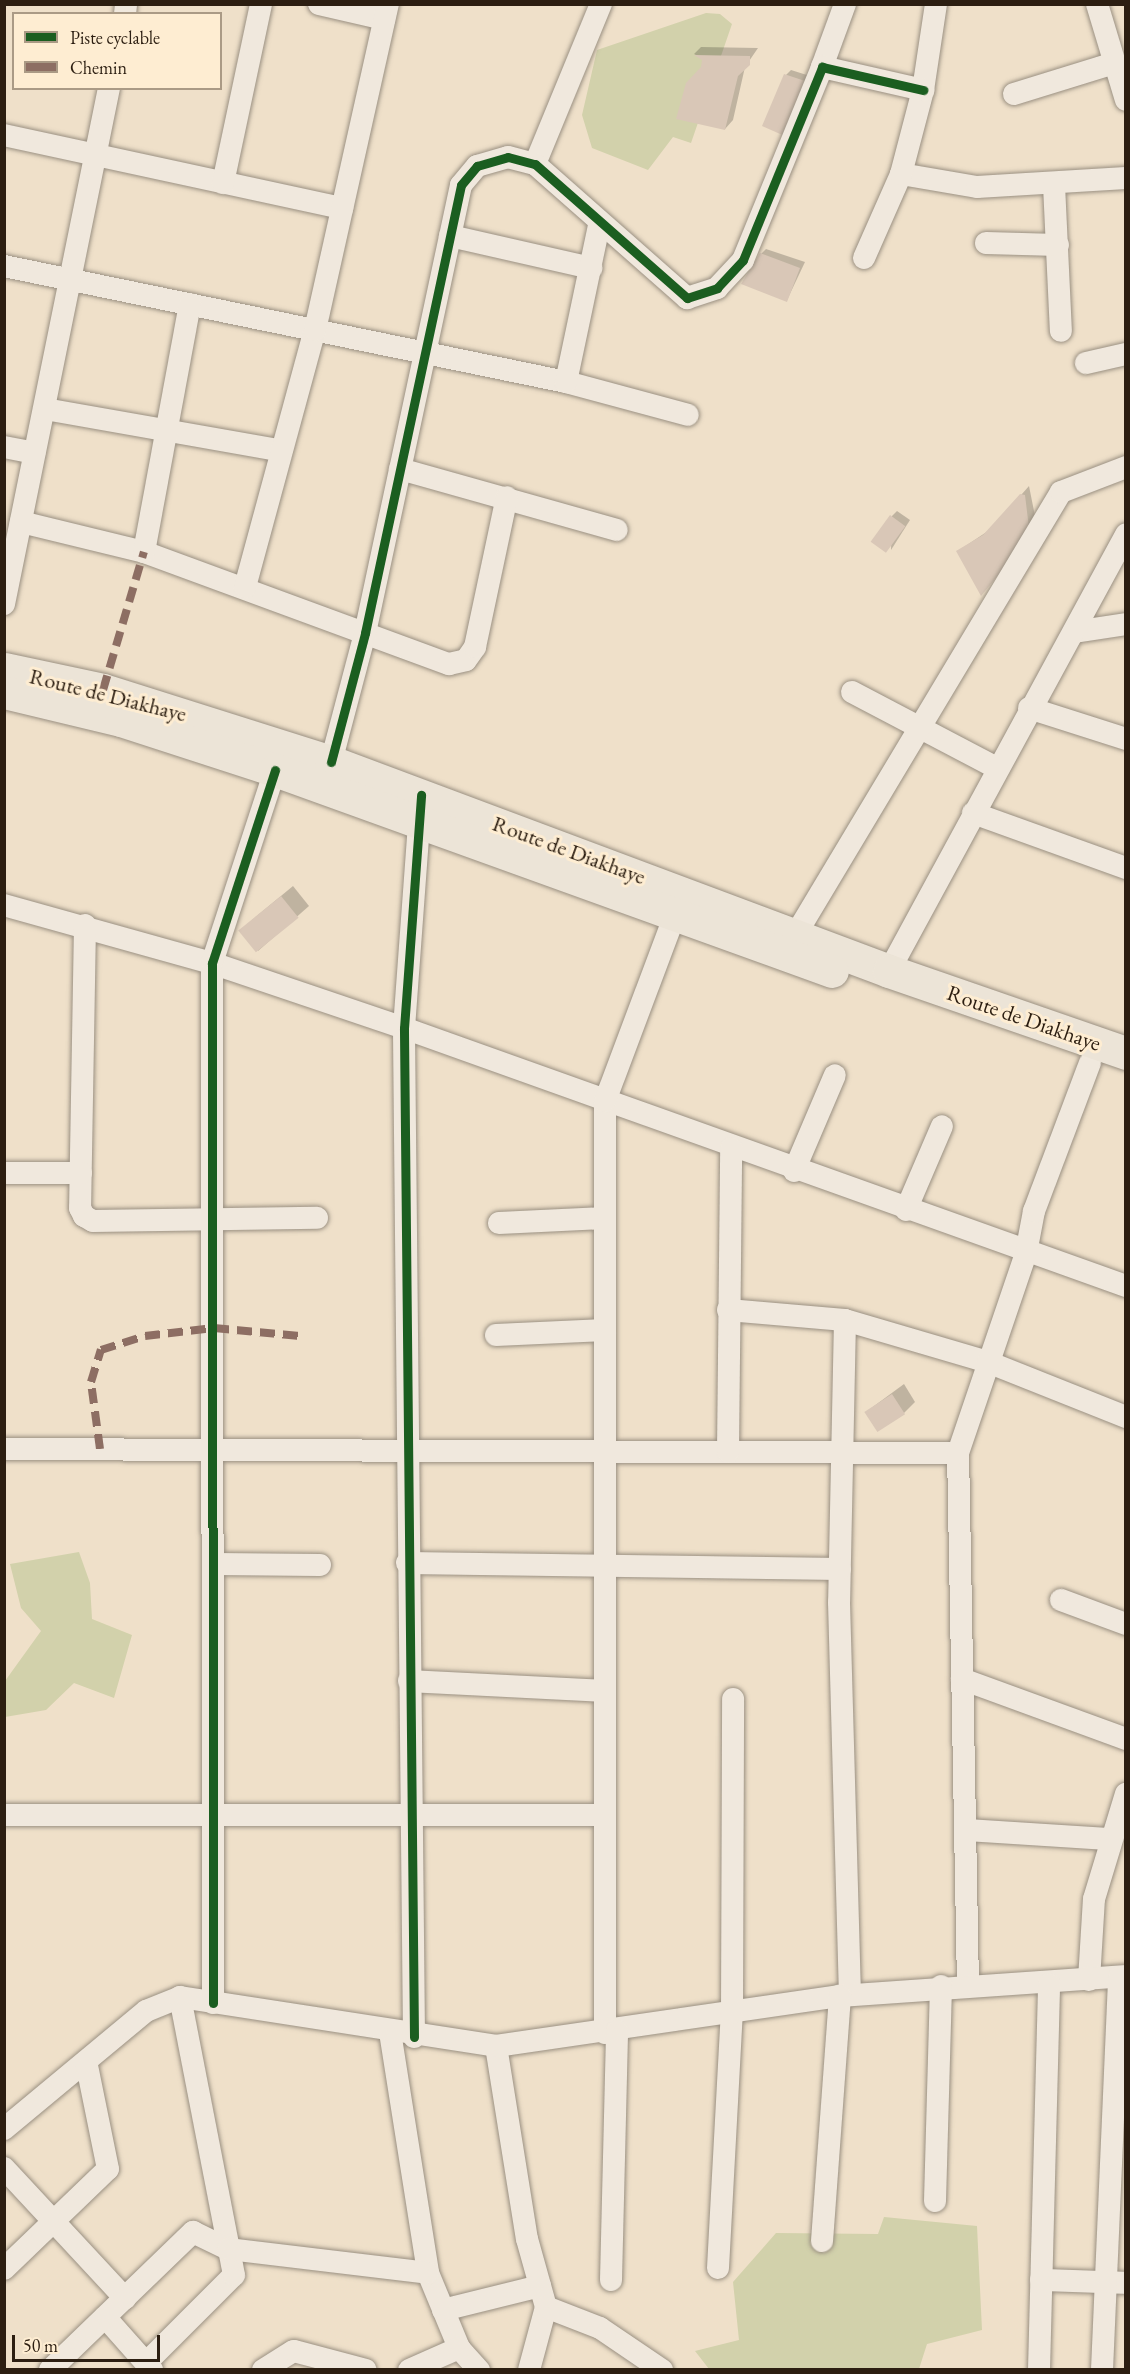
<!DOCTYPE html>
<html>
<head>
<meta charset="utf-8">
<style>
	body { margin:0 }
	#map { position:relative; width:1130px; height:2374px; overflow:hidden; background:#efe0c9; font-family:"EB Garamond",serif }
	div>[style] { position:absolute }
	.green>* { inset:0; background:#d2d1ab }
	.shadow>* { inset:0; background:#0003 }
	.building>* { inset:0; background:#d9c7b7; transform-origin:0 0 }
	.roads { filter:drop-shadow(0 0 2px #9a9082) drop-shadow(0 0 2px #9a9082) }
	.minor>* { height:22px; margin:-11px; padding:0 11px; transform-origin:11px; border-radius:11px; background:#f0e8dd }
	.primary>* { height:33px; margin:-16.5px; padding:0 16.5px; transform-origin:16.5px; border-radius:16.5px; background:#ece4d7 }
	.quiet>* { height:8px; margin-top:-4px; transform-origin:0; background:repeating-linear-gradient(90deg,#8d6e63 0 15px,transparent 0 23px) }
	.cycleway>* { height:9px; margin:-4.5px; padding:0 4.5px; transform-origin:4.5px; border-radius:4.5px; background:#1b5e20 }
	span { translate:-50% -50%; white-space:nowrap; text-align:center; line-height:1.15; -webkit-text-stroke:6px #feedd2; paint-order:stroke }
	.street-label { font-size:22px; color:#2c1e11 }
	.frame { position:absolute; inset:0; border:6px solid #2c1e11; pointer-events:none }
	.legend { position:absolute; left:12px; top:12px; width:210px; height:78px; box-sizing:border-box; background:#feedd2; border:2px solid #aa9a85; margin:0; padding:8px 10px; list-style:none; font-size:18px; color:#2c1e11 }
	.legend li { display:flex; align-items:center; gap:12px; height:30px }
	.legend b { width:30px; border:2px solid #aa9a85 }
	.scale { position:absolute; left:12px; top:2335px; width:148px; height:27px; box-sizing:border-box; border:3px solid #2c1e11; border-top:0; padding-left:8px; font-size:18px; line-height:21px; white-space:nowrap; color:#2c1e11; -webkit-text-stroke:4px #feedd2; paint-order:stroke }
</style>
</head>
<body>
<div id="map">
	<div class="green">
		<i style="clip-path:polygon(706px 13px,720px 14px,732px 24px,691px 143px,673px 137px,648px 170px,592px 148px,582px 115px,597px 50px)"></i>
		<i style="clip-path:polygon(79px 1552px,90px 1583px,92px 1619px,132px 1635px,114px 1698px,74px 1683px,46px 1710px,5px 1717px,5px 1681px,41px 1631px,21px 1608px,10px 1564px)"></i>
		<i style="clip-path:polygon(884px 2217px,977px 2226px,982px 2330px,927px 2344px,919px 2369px,709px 2369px,695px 2351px,739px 2340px,733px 2282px,776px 2233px,878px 2234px)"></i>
	</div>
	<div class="shadow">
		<i style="clip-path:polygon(701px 47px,758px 48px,745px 67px,733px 120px,725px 129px,704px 59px,694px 54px)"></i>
		<i style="clip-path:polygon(791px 70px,810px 76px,787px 135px,786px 75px)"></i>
		<i style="clip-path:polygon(766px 249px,805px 262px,787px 300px,761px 254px)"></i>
		<i style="clip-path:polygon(1029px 486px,1037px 526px,958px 551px,991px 529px)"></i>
		<i style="clip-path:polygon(897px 511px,910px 520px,891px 550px,892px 516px)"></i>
		<i style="clip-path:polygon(293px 886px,309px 906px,258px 951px,252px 920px)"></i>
		<i style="clip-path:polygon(904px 1384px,915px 1402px,904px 1413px,866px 1412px)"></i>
	</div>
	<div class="building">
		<i style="clip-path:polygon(694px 55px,750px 56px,750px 65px,738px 76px,725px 130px,676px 119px,686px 83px,701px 67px,702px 60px)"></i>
		<i style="clip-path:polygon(784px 74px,805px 81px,787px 137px,762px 126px)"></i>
		<i style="clip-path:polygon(760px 253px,800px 268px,787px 302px,741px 284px)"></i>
		<i style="clip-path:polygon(1020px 494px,1025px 495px,1030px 536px,981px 596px,956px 551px,983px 535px)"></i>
		<i style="left:890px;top:515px;width:19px;height:33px;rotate:36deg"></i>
		<i style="left:281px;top:896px;width:28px;height:55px;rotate:51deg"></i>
		<i style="left:892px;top:1394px;width:24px;height:33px;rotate:57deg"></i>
	</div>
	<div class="roads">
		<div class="minor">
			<i style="left:319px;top:4px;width:67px;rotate:13deg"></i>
			<i style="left:1097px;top:4px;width:100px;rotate:73.2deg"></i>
			<i style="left:125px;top:14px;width:10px;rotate:-84deg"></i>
			<i style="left:822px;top:67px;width:67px;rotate:-69.9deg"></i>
			<i style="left:1014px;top:94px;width:105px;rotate:-17.2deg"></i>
			<i style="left:4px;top:135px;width:346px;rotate:12.2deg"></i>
			<i style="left:535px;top:164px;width:173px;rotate:-67.6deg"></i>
			<i style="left:901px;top:174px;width:77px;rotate:9.7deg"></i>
			<i style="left:977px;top:187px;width:149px;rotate:-3.5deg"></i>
			<i style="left:223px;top:183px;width:183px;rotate:-78deg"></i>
			<i style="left:1054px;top:185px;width:146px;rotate:87.3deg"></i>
			<i style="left:450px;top:236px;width:145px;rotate:12.8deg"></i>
			<i style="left:986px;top:243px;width:72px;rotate:1.6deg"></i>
			<i style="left:864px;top:258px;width:92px;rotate:-66.2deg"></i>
			<i style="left:901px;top:174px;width:87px;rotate:-75.3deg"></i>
			<i style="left:923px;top:90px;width:87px;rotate:-81.4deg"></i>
			<i style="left:4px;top:266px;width:574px;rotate:11.66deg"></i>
			<i style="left:566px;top:382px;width:126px;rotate:15.1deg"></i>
			<i style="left:1086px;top:363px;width:41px;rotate:-12.7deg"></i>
			<i style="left:566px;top:382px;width:160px;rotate:-78.1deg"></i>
			<i style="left:45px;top:409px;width:237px;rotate:10deg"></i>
			<i style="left:4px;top:447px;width:31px;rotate:11deg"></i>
			<i style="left:400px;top:469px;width:225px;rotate:15.7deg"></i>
			<i style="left:21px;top:522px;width:127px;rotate:13.7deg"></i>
			<i style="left:144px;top:552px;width:325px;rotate:20.2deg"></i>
			<i style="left:449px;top:664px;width:17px;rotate:-13deg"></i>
			<i style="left:466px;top:660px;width:16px;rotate:-55deg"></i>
			<i style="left:475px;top:647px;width:153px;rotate:-78deg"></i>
			<i style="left:144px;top:552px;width:252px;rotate:-79.5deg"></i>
			<i style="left:245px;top:587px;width:266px;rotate:-74.8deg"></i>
			<i style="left:315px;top:330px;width:334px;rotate:-77.4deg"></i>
			<i style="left:4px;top:604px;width:527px;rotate:-78.5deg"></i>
			<i style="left:1074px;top:632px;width:53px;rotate:-8.7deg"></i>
			<i style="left:852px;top:692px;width:164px;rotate:27.7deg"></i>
			<i style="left:1029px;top:708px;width:102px;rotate:17.7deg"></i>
			<i style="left:331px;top:762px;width:133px;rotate:-75.2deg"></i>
			<i style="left:365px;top:633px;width:458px;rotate:-77.9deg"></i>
			<i style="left:461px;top:185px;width:25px;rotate:-50deg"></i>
			<i style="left:477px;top:166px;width:32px;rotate:-16deg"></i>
			<i style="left:508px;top:157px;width:28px;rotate:15deg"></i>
			<i style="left:535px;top:164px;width:203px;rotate:41.4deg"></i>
			<i style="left:687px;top:298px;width:32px;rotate:-18deg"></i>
			<i style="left:717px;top:288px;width:38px;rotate:-47deg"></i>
			<i style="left:743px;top:260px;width:209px;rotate:-67.7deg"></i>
			<i style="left:822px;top:67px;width:104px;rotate:12.8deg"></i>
			<i style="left:973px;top:813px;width:163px;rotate:19.8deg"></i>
			<i style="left:4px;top:905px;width:216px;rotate:15.6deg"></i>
			<i style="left:212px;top:963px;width:203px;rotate:18.7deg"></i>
			<i style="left:404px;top:1028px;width:767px;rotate:19.66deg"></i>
			<i style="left:85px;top:925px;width:283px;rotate:91deg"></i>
			<i style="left:80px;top:1208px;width:9px;rotate:63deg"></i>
			<i style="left:84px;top:1216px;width:10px;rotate:29deg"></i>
			<i style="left:93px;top:1221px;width:224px;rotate:-0.8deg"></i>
			<i style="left:796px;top:934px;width:515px;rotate:-59.06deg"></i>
			<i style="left:1061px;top:492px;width:70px;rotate:-21deg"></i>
			<i style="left:889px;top:971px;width:497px;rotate:-61.5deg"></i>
			<i style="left:794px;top:1171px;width:104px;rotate:-66.9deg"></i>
			<i style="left:4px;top:1173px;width:77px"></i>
			<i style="left:906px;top:1210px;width:91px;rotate:-66.8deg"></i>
			<i style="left:499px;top:1223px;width:106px;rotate:-2.7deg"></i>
			<i style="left:728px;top:1310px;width:117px;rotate:4.9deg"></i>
			<i style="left:845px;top:1320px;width:149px;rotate:16.4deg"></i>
			<i style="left:988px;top:1362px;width:149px;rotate:21.7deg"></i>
			<i style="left:845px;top:1320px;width:282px;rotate:91.2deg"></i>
			<i style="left:839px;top:1602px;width:393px;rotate:88.4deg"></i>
			<i style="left:496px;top:1335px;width:109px;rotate:-2.6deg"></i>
			<i style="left:4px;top:1449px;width:954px;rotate:0.24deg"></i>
			<i style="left:728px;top:1452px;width:304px;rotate:-89.4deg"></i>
			<i style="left:407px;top:1563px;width:433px;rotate:0.8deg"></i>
			<i style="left:215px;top:1564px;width:105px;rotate:0.5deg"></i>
			<i style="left:1061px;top:1600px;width:69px;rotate:20.3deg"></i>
			<i style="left:962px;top:1679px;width:175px;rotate:20.1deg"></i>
			<i style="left:409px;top:1681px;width:196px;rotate:2.9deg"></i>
			<i style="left:4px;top:1815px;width:601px"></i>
			<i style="left:966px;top:1830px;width:143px;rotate:3.6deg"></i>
			<i style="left:1089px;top:1980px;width:81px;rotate:-86.5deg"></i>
			<i style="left:1094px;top:1899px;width:110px;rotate:-73.1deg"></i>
			<i style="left:968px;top:1986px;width:533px;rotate:-91.07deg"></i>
			<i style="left:958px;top:1453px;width:211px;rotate:-71.2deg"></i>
			<i style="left:1026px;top:1253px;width:43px;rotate:-79.2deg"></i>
			<i style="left:1034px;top:1211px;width:158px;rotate:-69.3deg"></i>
			<i style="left:213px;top:2003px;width:1040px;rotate:-90.06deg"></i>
			<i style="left:212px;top:963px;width:203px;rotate:-71.9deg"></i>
			<i style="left:390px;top:2032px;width:244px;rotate:81deg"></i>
			<i style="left:428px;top:2273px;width:81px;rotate:67.5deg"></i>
			<i style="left:459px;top:2348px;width:30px;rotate:48deg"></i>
			<i style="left:605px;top:2033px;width:932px;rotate:-90deg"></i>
			<i style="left:605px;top:1101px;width:199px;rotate:-69.4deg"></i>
			<i style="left:414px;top:2037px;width:1009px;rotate:-90.57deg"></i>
			<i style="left:404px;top:1028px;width:219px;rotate:-85.8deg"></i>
			<i style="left:496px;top:2046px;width:195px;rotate:80.9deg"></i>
			<i style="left:527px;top:2239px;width:71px;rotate:74.4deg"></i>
			<i style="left:546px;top:2307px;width:65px;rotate:105.1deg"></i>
			<i style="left:4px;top:2129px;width:185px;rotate:-39.7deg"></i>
			<i style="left:146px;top:2011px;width:37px;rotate:-22deg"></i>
			<i style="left:180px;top:1997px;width:320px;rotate:8.8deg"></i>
			<i style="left:496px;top:2046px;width:348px;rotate:-8.3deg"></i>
			<i style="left:840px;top:1996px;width:287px;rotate:-4deg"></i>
			<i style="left:4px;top:2168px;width:178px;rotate:47.1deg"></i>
			<i style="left:935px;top:2201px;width:215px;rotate:-88.4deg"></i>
			<i style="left:822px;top:2241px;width:246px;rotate:-85.8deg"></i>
			<i style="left:718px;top:2268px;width:255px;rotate:-86.9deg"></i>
			<i style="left:732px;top:2013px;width:314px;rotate:-89.8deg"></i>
			<i style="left:4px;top:2269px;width:144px;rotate:-43.9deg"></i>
			<i style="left:108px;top:2169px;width:110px;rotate:-101.5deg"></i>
			<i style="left:611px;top:2280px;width:249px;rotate:-88.6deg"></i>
			<i style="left:1041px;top:2280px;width:85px;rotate:2deg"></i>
			<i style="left:546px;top:2307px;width:58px;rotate:21.3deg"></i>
			<i style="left:600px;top:2328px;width:75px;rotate:34.1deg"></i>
			<i style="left:443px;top:2310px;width:100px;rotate:-13.9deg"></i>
			<i style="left:105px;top:2317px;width:71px;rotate:48.4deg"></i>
			<i style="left:146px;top:2363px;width:124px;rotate:-45deg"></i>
			<i style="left:234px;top:2275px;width:283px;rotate:-101deg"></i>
			<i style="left:50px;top:2370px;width:199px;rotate:-44deg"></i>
			<i style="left:193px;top:2232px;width:39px;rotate:26deg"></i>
			<i style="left:228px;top:2249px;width:201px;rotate:6.8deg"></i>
			<i style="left:263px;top:2370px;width:36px;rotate:-32deg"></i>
			<i style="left:294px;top:2351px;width:74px;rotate:14.8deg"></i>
			<i style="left:409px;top:2370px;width:55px;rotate:-23.7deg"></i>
			<i style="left:1039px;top:2370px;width:386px;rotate:-88.5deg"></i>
			<i style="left:1102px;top:2370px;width:393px;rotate:-87.5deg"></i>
		</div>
		<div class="primary">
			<i style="left:4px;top:669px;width:101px;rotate:12deg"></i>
			<i style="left:103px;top:690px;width:239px;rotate:17.5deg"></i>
			<i style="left:331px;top:762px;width:596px;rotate:20.53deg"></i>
			<i style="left:889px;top:971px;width:251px;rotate:19.1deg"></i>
			<i style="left:4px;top:692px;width:120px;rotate:13.5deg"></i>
			<i style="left:121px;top:720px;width:162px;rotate:18deg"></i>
			<i style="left:275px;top:770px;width:592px;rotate:19.84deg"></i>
		</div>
	</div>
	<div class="quiet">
		<i style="left:103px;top:690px;width:144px;rotate:-73.5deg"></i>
		<i style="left:100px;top:1449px;width:68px;rotate:-97.7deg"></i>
		<i style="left:91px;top:1382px;width:34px;rotate:-73deg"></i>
		<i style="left:101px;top:1350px;width:46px;rotate:-17.7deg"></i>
		<i style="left:145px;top:1336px;width:69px;rotate:-6.6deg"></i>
		<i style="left:214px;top:1328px;width:86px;rotate:5.3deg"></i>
	</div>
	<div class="cycleway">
		<i style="left:331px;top:762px;width:133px;rotate:-75.2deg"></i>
		<i style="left:365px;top:633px;width:458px;rotate:-77.9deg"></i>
		<i style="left:461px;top:185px;width:25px;rotate:-50deg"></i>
		<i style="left:477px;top:166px;width:32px;rotate:-16deg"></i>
		<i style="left:508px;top:157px;width:28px;rotate:15deg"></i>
		<i style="left:535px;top:164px;width:203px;rotate:41.4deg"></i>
		<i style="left:687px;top:298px;width:32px;rotate:-18deg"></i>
		<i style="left:717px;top:288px;width:38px;rotate:-47deg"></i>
		<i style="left:743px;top:260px;width:209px;rotate:-67.7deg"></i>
		<i style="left:822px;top:67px;width:104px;rotate:12.8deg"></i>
		<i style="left:213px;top:2003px;width:1040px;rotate:-90.06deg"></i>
		<i style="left:212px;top:963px;width:203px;rotate:-71.9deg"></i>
		<i style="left:414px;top:2037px;width:1009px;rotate:-90.57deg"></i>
		<i style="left:404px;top:1028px;width:234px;rotate:-85.8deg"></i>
	</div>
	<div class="street-label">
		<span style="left:108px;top:695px;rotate:14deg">Route de Diakhaye</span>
		<span style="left:569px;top:850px;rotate:20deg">Route de Diakhaye</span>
		<span style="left:1024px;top:1018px;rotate:19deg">Route de Diakhaye</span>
	</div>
	<div class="frame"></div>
	<ul class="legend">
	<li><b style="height:8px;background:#1b5e20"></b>Piste cyclable</li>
	<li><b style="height:8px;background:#8d6e63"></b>Chemin</li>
	</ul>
	<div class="scale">50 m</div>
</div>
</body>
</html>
